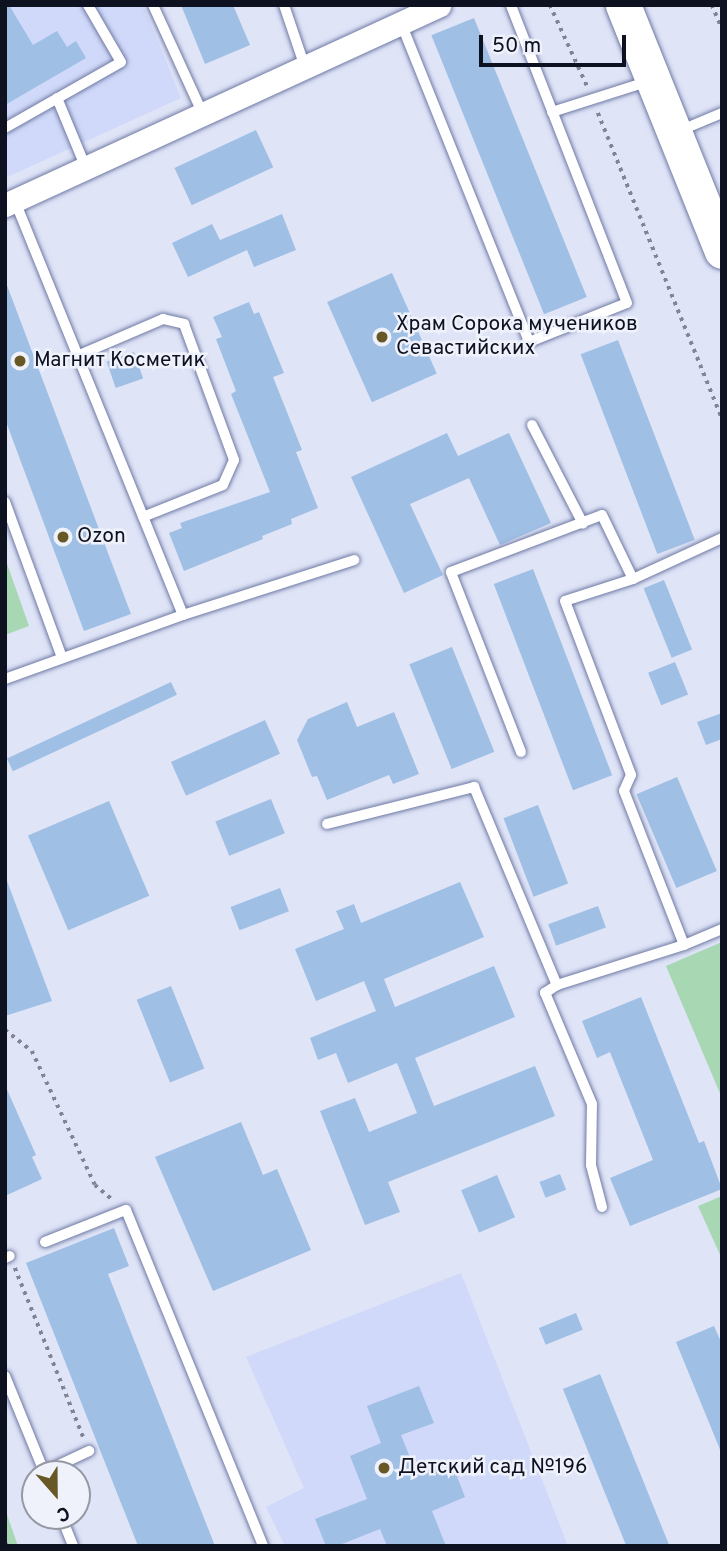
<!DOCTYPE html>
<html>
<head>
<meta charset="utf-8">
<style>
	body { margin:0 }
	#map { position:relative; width:727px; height:1551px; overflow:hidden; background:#dfe4f7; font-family:Overpass,sans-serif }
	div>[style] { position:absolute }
	.built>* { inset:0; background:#d0d9f9 }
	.green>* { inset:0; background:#a8d7b4 }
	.building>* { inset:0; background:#9fbfe5; transform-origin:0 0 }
	.path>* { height:3.5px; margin-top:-1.75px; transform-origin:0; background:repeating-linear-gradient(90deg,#808496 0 3.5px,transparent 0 8.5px) }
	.roads { filter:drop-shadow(0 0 2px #6f7aa4) drop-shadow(0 0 2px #6f7aa4) }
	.service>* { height:10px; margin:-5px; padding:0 5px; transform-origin:5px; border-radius:5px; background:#fff }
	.minor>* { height:23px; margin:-11.5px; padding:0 11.5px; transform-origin:11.5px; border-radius:11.5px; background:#fff }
	.primary>* { height:35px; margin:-17.5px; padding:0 17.5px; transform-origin:17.5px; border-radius:17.5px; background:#fff }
	.dots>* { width:19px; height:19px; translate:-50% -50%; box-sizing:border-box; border:4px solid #eff2fb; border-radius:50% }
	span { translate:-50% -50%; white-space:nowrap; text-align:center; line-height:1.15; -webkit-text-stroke:5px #eff2fb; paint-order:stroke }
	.poi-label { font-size:21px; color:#0d1120 }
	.left { translate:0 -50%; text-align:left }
	.frame { position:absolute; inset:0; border:7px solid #0d1120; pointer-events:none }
	.north { position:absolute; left:21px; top:1460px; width:70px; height:70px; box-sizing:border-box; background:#eff2fb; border:2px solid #9598a3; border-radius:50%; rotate:159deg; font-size:19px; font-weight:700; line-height:28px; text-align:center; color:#0d1120 }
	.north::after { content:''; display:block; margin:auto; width:24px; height:32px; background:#675825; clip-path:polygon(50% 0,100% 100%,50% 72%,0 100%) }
	.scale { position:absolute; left:479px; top:35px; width:147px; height:32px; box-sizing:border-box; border:4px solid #0d1120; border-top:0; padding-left:9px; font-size:21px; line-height:24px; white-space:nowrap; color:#0d1120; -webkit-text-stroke:5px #eff2fb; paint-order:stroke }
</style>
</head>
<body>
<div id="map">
	<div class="built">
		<i style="clip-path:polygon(5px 5px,143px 5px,181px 98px,5px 178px)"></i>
		<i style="clip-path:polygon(461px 1273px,568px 1546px,285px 1546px,266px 1507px,304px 1488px,246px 1357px)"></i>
	</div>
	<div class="green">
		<i style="clip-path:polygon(5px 558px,29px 626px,5px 635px)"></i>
		<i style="clip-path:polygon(722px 942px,722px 1098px,666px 966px)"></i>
		<i style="clip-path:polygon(722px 1196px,722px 1259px,698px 1206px)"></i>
		<i style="clip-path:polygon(5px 1509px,18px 1546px,5px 1546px)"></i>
	</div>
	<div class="building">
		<i style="clip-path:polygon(5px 5px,9px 5px,33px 45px,57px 31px,67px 47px,76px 41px,86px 58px,5px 105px)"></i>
		<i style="clip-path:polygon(181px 5px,233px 5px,250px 45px,205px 64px)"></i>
		<i style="left:474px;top:18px;width:301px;height:46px;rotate:68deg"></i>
		<i style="left:256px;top:130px;width:41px;height:90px;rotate:65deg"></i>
		<i style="clip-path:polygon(282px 214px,296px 250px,254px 267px,247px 250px,188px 277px,172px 243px,212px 224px,220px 240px)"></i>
		<i style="left:392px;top:273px;width:110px;height:71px;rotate:66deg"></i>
		<i style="clip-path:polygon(5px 280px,131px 614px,84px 631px,5px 419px)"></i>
		<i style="clip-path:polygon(249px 302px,254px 314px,259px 312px,284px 373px,273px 377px,302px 450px,296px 452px,318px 508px,291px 519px,292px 524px,262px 536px,263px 539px,184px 571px,169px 533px,182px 528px,180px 523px,270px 492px,231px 394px,236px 391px,216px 339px,222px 337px,213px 317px)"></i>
		<i style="left:618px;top:340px;width:214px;height:40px;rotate:69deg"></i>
		<i style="left:134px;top:352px;width:28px;height:29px;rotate:71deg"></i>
		<i style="clip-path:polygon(447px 433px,458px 456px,509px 433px,551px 523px,500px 545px,469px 478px,410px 504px,443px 575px,404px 593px,351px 477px)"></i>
		<i style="left:533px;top:569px;width:221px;height:42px;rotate:69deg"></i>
		<i style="left:664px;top:580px;width:75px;height:22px;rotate:68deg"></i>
		<i style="left:452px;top:647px;width:113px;height:46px;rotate:68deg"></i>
		<i style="left:675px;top:662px;width:35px;height:29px;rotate:68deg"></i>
		<i style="left:171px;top:682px;width:14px;height:181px;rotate:65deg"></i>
		<i style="clip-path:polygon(347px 702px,357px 727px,394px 712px,419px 774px,393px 784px,389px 775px,327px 800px,317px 776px,312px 777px,297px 740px,308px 719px)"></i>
		<i style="clip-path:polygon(722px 713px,722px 739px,706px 745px,697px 722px)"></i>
		<i style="left:265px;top:720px;width:37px;height:103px;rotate:66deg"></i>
		<i style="left:677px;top:777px;width:102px;height:44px;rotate:67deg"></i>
		<i style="left:271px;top:799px;width:37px;height:60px;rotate:68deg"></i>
		<i style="left:109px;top:801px;width:103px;height:88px;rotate:67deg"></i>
		<i style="left:538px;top:805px;width:84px;height:37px;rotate:69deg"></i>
		<i style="clip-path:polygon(7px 881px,52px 1001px,5px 1016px,5px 882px)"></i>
		<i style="clip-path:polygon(460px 882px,484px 937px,384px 979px,395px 1007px,494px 966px,515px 1017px,415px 1058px,434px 1106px,535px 1066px,555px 1116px,388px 1182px,400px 1212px,365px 1225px,320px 1111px,355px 1098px,369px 1132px,417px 1113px,397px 1063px,348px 1083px,336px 1053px,318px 1060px,310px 1038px,376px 1011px,364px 981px,316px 1001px,295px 949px,344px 929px,336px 911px,354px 904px,361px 923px)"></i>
		<i style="left:280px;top:888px;width:25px;height:53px;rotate:69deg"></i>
		<i style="left:598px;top:906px;width:23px;height:53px;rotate:70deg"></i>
		<i style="left:171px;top:986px;width:89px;height:37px;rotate:68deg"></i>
		<i style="clip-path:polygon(641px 997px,699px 1143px,704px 1141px,722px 1189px,630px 1226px,610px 1178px,653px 1160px,610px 1052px,597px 1058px,582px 1021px)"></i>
		<i style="clip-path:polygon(5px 1085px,36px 1155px,32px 1157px,42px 1179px,5px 1196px)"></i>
		<i style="clip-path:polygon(241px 1122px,263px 1175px,277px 1169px,311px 1250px,213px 1291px,155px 1157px)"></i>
		<i style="left:560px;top:1174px;width:17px;height:22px;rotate:69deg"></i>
		<i style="left:497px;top:1175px;width:46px;height:39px;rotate:67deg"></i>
		<i style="clip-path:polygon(114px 1228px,129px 1266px,108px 1274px,215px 1546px,138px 1546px,26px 1263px)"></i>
		<i style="left:576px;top:1313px;width:18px;height:40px;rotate:68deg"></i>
		<i style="clip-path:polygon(714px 1326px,722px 1344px,721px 1452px,676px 1342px)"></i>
		<i style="left:600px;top:1374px;width:185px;height:40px;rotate:68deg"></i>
		<i style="clip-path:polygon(419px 1386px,434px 1423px,401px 1435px,417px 1475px,451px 1461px,465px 1497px,432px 1511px,446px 1546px,387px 1546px,380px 1529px,337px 1546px,326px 1546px,315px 1519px,367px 1499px,350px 1456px,381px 1443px,367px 1406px)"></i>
	</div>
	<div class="path">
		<i style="left:550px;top:5px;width:89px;rotate:65.4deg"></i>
		<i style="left:712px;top:5px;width:26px;rotate:67deg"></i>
		<i style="left:598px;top:113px;width:329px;rotate:67.9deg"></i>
		<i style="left:5px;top:1030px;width:34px;rotate:38deg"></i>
		<i style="left:32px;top:1051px;width:148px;rotate:64.8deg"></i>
		<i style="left:95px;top:1185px;width:23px;rotate:40deg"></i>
		<i style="left:15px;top:1268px;width:184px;rotate:68deg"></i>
		<i style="left:5px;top:1542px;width:4px;rotate:63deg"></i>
	</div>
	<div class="roads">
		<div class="service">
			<i style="left:153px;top:5px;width:120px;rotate:65.4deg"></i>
			<i style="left:284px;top:5px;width:65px;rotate:71.3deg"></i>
			<i style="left:401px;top:23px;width:344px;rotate:68.1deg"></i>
			<i style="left:529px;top:342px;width:105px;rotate:-21.7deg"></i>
			<i style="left:627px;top:303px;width:320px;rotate:-111.3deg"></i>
			<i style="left:57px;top:98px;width:76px;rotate:67.5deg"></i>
			<i style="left:552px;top:112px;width:103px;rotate:-17.6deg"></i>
			<i style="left:5px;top:128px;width:133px;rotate:-29.6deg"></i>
			<i style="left:121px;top:62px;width:66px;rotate:-120.1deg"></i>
			<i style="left:679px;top:131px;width:47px;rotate:-22.7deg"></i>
			<i style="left:77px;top:356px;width:94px;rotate:-23.3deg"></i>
			<i style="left:163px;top:319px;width:22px;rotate:13deg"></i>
			<i style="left:184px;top:324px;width:145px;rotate:69.8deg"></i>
			<i style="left:234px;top:460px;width:27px;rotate:114deg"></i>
			<i style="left:223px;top:485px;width:86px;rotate:158.2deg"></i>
			<i style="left:532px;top:425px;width:111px;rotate:62.7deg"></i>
			<i style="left:5px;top:502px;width:166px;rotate:69.9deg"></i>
			<i style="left:722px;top:538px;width:98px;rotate:155.3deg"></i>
			<i style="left:633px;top:579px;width:71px;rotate:162.1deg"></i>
			<i style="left:565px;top:601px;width:186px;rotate:69.2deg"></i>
			<i style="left:631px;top:775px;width:17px;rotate:114deg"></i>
			<i style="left:624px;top:791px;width:165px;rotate:68.7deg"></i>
			<i style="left:684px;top:945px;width:41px;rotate:-22.8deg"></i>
			<i style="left:183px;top:615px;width:180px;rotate:-17.8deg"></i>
			<i style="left:5px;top:679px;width:189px;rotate:-19.8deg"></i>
			<i style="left:183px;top:615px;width:447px;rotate:-112.1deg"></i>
			<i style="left:521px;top:752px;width:193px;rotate:-111.3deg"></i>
			<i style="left:451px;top:572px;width:161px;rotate:-20.7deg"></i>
			<i style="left:602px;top:515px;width:71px;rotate:64.2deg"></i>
			<i style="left:327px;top:824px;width:152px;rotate:-14.1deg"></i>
			<i style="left:474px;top:787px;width:215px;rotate:67.3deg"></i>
			<i style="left:602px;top:1207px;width:43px;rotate:-104.7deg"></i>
			<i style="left:591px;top:1165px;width:61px;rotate:-89.1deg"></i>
			<i style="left:592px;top:1104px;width:121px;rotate:-112.9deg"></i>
			<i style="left:545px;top:993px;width:14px;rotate:-34deg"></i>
			<i style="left:557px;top:985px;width:133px;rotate:-17.5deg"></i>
			<i style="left:45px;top:1242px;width:87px;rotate:-21.6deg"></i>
			<i style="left:126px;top:1210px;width:363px;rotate:67.8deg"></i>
			<i style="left:5px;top:1258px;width:5px;rotate:-22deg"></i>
			<i style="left:5px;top:1376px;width:106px;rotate:67.8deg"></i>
			<i style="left:44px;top:1472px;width:50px;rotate:-25deg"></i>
			<i style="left:61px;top:1516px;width:32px;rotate:68deg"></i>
		</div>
		<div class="minor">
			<i style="left:5px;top:205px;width:478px;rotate:-24.7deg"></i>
		</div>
		<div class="primary">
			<i style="left:623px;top:5px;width:265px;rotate:68.1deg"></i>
		</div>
	</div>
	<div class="dots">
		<i style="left:382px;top:337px;background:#675825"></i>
		<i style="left:20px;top:361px;background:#675825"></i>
		<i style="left:63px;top:537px;background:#675825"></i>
		<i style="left:384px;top:1468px;background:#675825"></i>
	</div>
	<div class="poi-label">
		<span class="left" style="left:396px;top:337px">Храм Сорока мучеников<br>Севастийских</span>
		<span class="left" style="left:34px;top:361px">Магнит Косметик</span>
		<span class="left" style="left:77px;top:537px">Ozon</span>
		<span class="left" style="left:398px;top:1468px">Детский сад №196</span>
	</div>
	<div class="frame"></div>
	<div class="north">С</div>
	<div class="scale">50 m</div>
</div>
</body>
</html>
